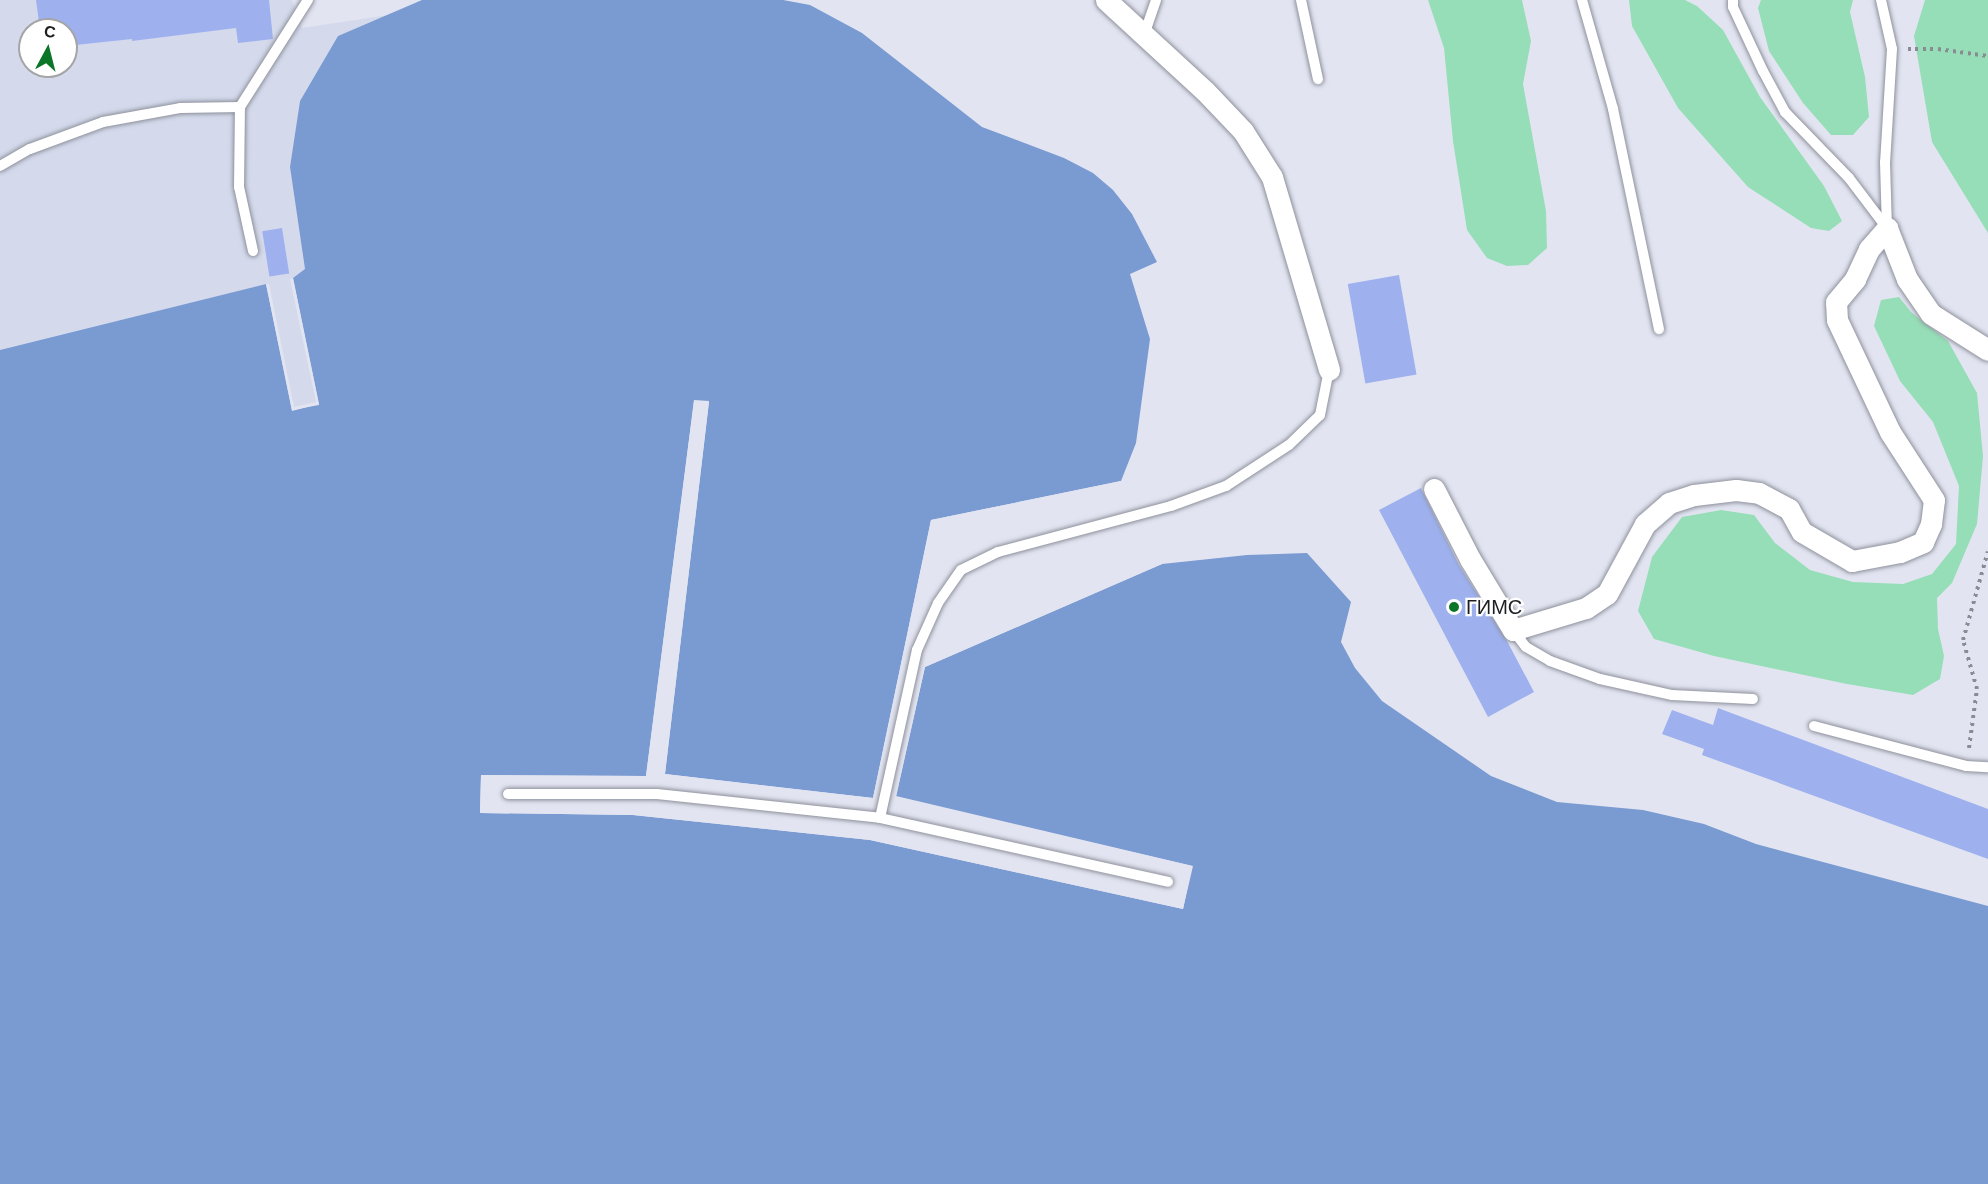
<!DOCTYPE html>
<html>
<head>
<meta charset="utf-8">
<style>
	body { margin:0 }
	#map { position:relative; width:1988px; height:1184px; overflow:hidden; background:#e2e5f1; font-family:Helvetica,sans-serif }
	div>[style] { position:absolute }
	.built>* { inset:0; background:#d4daec }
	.green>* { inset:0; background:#96deb7 }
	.water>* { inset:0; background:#7a9ad2 }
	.pier>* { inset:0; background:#e2e5f1 }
	.building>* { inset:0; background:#9eb1ee; transform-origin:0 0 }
	.path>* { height:4px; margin-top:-2px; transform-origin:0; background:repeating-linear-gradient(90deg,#8a8c94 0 3px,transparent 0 7.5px) }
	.roads { filter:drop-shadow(0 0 2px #8e919c) drop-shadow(0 0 2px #8e919c) }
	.service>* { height:10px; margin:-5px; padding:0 5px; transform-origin:5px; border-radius:5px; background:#fff }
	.minor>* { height:21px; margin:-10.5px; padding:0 10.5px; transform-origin:10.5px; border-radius:10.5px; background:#fff }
	.dots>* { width:16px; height:16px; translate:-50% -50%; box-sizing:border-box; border:3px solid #fff; border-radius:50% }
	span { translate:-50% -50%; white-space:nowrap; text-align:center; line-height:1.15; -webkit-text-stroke:4.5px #fff; paint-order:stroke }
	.poi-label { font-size:20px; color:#1d1e22 }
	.left { translate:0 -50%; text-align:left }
	.north { position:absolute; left:18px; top:18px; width:60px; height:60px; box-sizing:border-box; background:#fff; border:2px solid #a5a5a7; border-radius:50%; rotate:7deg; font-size:16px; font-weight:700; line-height:24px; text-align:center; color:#1d1e22 }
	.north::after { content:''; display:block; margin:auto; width:21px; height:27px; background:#0b7528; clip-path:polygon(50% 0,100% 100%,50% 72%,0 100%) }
</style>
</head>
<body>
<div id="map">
	<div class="built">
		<i style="clip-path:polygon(evenodd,0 0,292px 0,302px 28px,388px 15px,338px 36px,300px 101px,290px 167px,305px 269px,319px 404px,292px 411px,266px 284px,0 350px,0 0,30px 30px,66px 30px,66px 66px,30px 66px,30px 30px)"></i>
	</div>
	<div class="green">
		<i style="clip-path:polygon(1428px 0,1522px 0,1531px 41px,1523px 84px,1546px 211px,1547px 248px,1528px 265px,1507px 266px,1487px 258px,1467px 230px,1453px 141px,1444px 48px)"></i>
		<i style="clip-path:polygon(1629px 0,1685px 0,1697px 6px,1723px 30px,1760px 97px,1824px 186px,1842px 221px,1829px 231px,1811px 228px,1748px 187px,1678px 108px,1632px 26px)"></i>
		<i style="clip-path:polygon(1761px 0,1853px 0,1850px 12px,1865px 77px,1869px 117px,1853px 135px,1831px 135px,1803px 103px,1769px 51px,1758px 8px)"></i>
		<i style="clip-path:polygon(1925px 0,1988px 0,1988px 233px,1932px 142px,1914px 36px)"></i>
		<i style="clip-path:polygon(1899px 297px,1911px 312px,1948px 341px,1977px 393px,1983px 456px,1977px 524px,1952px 583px,1937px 598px,1938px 629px,1944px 656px,1940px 679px,1913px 695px,1847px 684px,1714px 656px,1654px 639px,1638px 611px,1652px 557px,1682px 517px,1721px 510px,1754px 515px,1775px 543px,1810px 570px,1853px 582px,1903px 584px,1932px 574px,1956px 544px,1959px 486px,1933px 422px,1900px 381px,1874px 326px,1881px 300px)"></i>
	</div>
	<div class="water">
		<i style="clip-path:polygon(422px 0,783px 0,810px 5px,862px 33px,982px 127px,1064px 158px,1093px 173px,1113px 190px,1132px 214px,1157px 262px,1130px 274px,1150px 339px,1136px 443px,1121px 481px,931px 520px,873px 798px,665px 774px,709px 402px,694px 401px,646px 776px,481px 775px,480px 813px,633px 815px,870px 840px,1183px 909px,1192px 866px,896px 797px,925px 667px,1162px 564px,1247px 555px,1307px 553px,1351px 602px,1341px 642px,1355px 668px,1382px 701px,1491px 776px,1557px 802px,1643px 810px,1704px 824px,1756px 844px,1988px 906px,1988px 1184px,0 1184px,0 350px,266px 284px,292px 410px,319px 405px,293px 278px,305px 269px,290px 167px,300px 101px,338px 36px)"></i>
	</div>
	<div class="pier">
		<i style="clip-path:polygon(293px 278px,319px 404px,292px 411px,266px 284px,269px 284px,294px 407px,316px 402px,290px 279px)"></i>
		<i style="clip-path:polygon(694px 400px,709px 401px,665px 774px,873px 798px,931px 520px,1121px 481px,1122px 484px,934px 522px,875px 800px,664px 777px,662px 774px,706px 404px,697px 404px,649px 778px,484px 778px,483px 810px,633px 812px,870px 837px,1181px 905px,1189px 869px,893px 797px,923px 664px,1161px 561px,1162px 564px,925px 667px,896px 796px,1193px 866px,1183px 909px,870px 840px,633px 815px,480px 813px,481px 775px,646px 776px)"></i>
	</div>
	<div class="building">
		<i style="clip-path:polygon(36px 0,269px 0,273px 39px,238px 43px,236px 28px,132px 41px,132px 39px,66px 46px,66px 30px,40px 30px)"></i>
		<i style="left:282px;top:228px;width:46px;height:20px;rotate:81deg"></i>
		<i style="left:1399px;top:275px;width:101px;height:52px;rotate:80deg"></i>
		<i style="clip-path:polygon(1421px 488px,1459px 565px,1507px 641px,1534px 692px,1488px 717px,1379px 510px)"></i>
		<i style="clip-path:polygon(1718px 708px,1988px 809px,1988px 859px,1702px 755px,1704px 749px,1662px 734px,1672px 710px,1713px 725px)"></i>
	</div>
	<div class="path">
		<i style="left:1908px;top:49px;width:30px"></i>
		<i style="left:1938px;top:49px;width:50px;rotate:8deg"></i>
		<i style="left:1969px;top:748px;width:60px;rotate:-82.3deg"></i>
		<i style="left:1977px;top:689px;width:51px;rotate:-105.9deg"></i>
		<i style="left:1963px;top:640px;width:92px;rotate:-74.3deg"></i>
	</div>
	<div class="roads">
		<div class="service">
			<i style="left:1301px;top:0;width:81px;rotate:77.9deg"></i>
			<i style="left:1582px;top:0;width:113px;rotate:74.1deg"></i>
			<i style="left:1613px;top:109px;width:225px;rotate:78.2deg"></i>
			<i style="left:1733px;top:0;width:7px;rotate:90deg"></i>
			<i style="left:1733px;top:7px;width:71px;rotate:64.9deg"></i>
			<i style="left:1763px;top:71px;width:47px;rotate:61.8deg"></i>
			<i style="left:1785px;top:112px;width:92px;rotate:45.9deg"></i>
			<i style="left:1849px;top:178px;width:63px;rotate:52.8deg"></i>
			<i style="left:1881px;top:0;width:50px;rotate:77.3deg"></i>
			<i style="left:1892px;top:49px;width:113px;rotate:93.5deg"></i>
			<i style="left:1885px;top:162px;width:66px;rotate:88.3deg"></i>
			<i style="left:1144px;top:35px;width:37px;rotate:-71deg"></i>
			<i style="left:0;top:166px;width:34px;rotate:-30deg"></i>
			<i style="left:30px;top:149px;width:78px;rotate:-20.3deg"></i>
			<i style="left:103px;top:122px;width:78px;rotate:-10.3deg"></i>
			<i style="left:180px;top:108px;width:60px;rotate:-1deg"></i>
			<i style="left:253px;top:251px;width:66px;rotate:-102.3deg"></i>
			<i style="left:239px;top:187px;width:80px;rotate:-89.3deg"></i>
			<i style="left:240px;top:107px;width:127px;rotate:-57.6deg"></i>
			<i style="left:1513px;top:630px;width:21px;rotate:53deg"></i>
			<i style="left:1526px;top:647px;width:28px;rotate:30deg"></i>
			<i style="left:1550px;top:661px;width:53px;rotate:19.8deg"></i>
			<i style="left:1600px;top:679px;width:74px;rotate:12.5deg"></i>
			<i style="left:1672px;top:695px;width:81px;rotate:2.8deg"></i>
			<i style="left:1814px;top:726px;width:157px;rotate:14.7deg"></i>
			<i style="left:1966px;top:766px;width:22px;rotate:3deg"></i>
			<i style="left:508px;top:794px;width:149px"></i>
			<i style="left:657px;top:794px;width:224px;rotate:6.1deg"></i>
			<i style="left:880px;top:818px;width:295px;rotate:12.5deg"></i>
			<i style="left:880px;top:818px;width:172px;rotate:-77.6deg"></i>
			<i style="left:917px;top:650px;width:51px;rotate:-65.9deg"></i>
			<i style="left:938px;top:603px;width:40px;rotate:-55.1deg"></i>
			<i style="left:961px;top:570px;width:41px;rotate:-25.9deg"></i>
			<i style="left:998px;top:552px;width:179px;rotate:-14.9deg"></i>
			<i style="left:1171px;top:506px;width:59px;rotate:-20deg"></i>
			<i style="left:1226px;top:486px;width:75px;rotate:-33.1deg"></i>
			<i style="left:1289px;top:445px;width:43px;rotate:-44.1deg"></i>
			<i style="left:1320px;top:415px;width:46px;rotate:-78.7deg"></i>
		</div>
		<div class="minor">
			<i style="left:1106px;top:0;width:134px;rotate:42.6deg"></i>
			<i style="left:1205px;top:91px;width:55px;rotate:46.5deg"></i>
			<i style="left:1243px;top:131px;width:54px;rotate:57.8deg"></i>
			<i style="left:1272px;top:177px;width:201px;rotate:73.5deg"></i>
			<i style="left:1434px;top:489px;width:79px;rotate:62.8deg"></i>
			<i style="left:1470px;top:559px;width:83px;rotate:58.8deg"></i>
			<i style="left:1513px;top:630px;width:76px;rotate:-16.8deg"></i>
			<i style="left:1586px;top:608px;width:25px;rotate:-34deg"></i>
			<i style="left:1607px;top:594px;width:80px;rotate:-61.5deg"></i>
			<i style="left:1645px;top:524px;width:32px;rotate:-41deg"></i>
			<i style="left:1669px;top:503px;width:26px;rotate:-18deg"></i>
			<i style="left:1694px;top:495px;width:42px;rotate:-6.8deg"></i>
			<i style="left:1736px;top:490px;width:23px;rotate:7deg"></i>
			<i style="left:1759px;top:493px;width:34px;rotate:28deg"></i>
			<i style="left:1789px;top:509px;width:26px;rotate:61deg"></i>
			<i style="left:1802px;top:532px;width:58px;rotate:30.1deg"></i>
			<i style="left:1852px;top:561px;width:49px;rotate:-10.6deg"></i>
			<i style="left:1900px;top:552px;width:25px;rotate:-23deg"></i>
			<i style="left:1923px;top:542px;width:20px;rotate:-66deg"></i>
			<i style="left:1931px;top:524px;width:24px;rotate:-83deg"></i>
			<i style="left:1934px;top:500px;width:81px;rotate:-122.9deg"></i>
			<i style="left:1890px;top:432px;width:124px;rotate:-115.3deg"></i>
			<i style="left:1837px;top:320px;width:18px;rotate:-93deg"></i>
			<i style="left:1836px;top:302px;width:30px;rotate:-50deg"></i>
			<i style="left:1855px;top:279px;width:33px;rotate:-65deg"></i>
			<i style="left:1869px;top:249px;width:28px;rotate:-49deg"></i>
			<i style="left:1887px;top:228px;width:55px;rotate:68.6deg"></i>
			<i style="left:1907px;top:279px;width:42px;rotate:55.6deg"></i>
			<i style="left:1931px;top:314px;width:67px;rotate:32.3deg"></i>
		</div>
	</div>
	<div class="dots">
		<i style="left:1454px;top:607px;background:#0b7528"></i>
	</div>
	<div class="poi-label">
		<span class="left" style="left:1466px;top:607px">ГИМС</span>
	</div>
	<div class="north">С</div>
</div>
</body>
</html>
